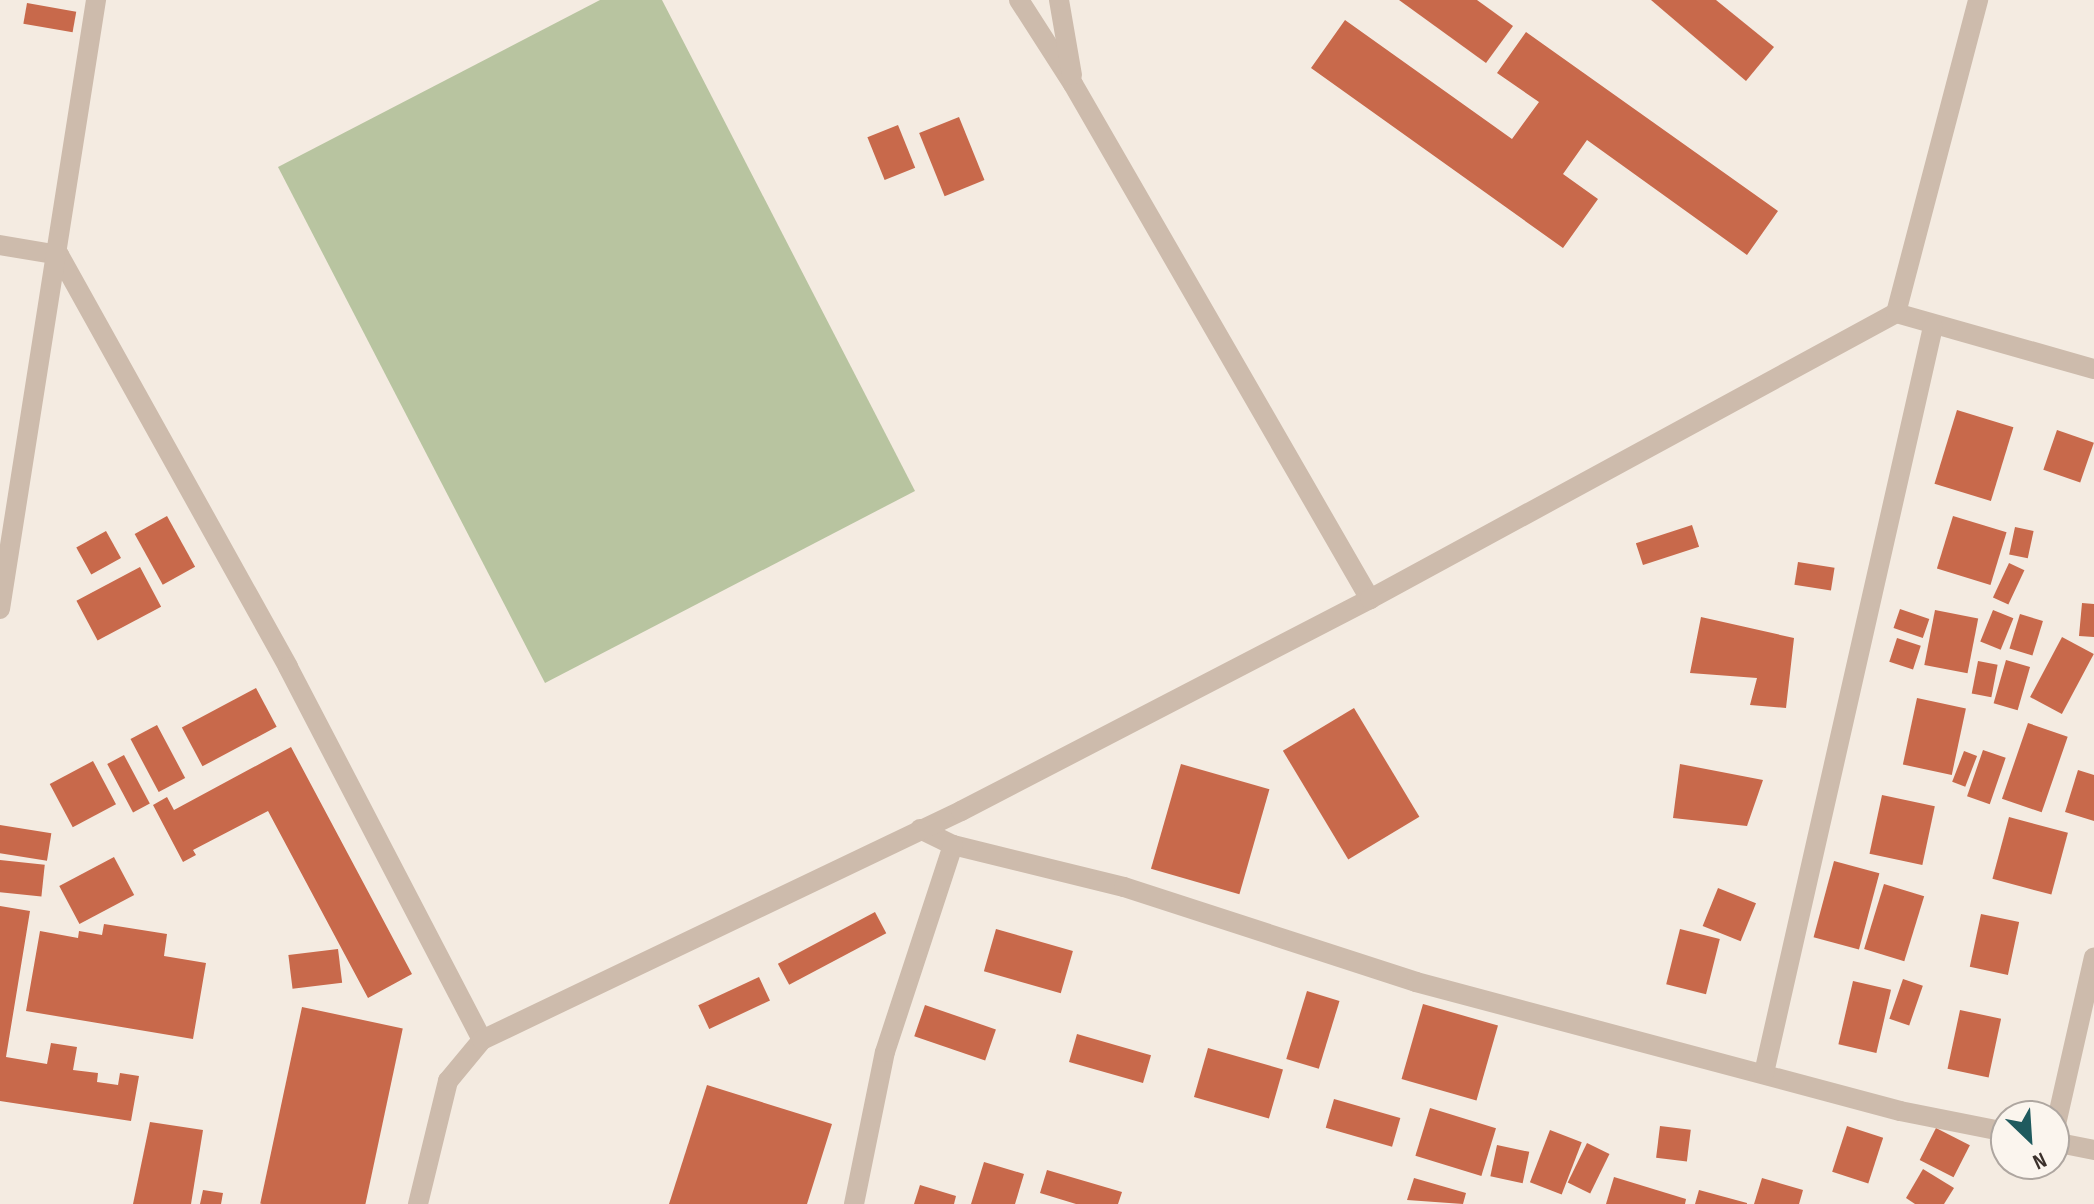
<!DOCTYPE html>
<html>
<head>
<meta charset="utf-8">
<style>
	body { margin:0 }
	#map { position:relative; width:2094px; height:1204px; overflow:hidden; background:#f4ebe1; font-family:"Sofia Sans Condensed",sans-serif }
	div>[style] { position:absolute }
	.green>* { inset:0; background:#b8c4a0 }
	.building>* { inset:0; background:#c8694b; transform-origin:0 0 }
	.minor>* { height:20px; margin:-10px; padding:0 10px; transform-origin:10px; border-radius:10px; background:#cdbbac }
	span { translate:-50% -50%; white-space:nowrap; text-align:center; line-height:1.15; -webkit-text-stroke:7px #fbf5ee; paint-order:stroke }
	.north { position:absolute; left:1990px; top:1100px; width:80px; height:80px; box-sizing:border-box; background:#fbf5ee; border:2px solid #aea6a0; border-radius:50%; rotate:155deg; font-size:22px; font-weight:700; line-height:32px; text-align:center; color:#3b302b }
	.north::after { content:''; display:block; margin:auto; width:28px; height:36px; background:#1f5a5e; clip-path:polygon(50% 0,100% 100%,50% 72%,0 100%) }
</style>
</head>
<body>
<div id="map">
	<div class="green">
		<i style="clip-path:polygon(600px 0,662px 0,915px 491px,545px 683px,278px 167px)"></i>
	</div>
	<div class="building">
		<i style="clip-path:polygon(1399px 0,1477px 0,1513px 26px,1486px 63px)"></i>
		<i style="clip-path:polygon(1651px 0,1716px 0,1774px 47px,1746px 81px)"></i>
		<i style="left:27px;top:3px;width:50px;height:21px;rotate:10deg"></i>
		<i style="clip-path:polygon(1345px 20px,1512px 139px,1539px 102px,1497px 73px,1526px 32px,1778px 211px,1747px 255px,1587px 140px,1563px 174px,1598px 199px,1563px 248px,1311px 68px)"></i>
		<i style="left:959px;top:117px;width:68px;height:43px;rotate:68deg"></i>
		<i style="left:898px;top:125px;width:46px;height:33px;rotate:68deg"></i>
		<i style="left:1957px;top:410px;width:59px;height:77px;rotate:17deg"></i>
		<i style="left:2057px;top:430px;width:39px;height:42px;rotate:19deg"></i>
		<i style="left:167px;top:516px;width:58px;height:37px;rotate:61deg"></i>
		<i style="left:1953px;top:516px;width:56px;height:55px;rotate:17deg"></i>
		<i style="left:1692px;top:525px;width:23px;height:59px;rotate:72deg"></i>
		<i style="left:2015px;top:527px;width:19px;height:28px;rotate:12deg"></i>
		<i style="left:106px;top:531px;width:31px;height:34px;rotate:61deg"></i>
		<i style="left:1798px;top:562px;width:37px;height:23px;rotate:9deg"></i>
		<i style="left:2009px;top:563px;width:17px;height:38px;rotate:25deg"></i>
		<i style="left:140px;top:567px;width:45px;height:72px;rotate:62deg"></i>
		<i style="clip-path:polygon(2082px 603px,2094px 604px,2094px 637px,2079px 636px)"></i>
		<i style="left:1900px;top:609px;width:31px;height:20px;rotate:19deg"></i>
		<i style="left:1935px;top:610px;width:44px;height:56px;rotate:11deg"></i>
		<i style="left:1993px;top:610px;width:22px;height:34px;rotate:22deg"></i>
		<i style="left:2020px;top:614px;width:24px;height:36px;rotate:17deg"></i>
		<i style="clip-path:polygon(1701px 617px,1794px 638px,1786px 708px,1750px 705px,1757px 678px,1690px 673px)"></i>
		<i style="left:2062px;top:637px;width:36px;height:68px;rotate:28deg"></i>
		<i style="left:1897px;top:638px;width:25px;height:25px;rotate:18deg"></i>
		<i style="left:2006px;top:660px;width:25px;height:45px;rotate:16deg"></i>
		<i style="left:1978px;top:661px;width:20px;height:33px;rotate:11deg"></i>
		<i style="left:256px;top:688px;width:44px;height:84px;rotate:62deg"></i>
		<i style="left:1917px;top:698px;width:50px;height:68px;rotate:12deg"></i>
		<i style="left:1354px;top:708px;width:127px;height:83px;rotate:59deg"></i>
		<i style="left:2028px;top:723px;width:42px;height:80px;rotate:19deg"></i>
		<i style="left:157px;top:725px;width:60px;height:30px;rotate:62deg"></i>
		<i style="clip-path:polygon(291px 747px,412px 974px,368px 998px,268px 811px,193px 850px,196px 855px,183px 862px,153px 805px,167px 797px,174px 810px)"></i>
		<i style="left:1983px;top:750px;width:24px;height:49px;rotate:19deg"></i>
		<i style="left:1964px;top:751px;width:14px;height:33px;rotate:21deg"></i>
		<i style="left:124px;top:755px;width:55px;height:19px;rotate:62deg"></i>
		<i style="left:93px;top:761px;width:49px;height:49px;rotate:62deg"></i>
		<i style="left:1181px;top:764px;width:92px;height:109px;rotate:16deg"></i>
		<i style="clip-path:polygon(1680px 764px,1763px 780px,1747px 826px,1673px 818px)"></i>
		<i style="clip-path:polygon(2078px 770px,2094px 775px,2094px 821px,2065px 812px)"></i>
		<i style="left:1882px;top:795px;width:54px;height:60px;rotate:12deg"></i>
		<i style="left:2009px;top:817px;width:61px;height:64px;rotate:15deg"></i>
		<i style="left:0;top:825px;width:52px;height:28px;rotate:9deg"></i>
		<i style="left:114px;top:857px;width:43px;height:62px;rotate:62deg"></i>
		<i style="left:0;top:860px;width:45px;height:32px;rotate:6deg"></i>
		<i style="left:1834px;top:861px;width:47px;height:79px;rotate:15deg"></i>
		<i style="left:1884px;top:884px;width:42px;height:68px;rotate:17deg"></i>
		<i style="left:1718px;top:888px;width:41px;height:41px;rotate:22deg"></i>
		<i style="clip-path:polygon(0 906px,30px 911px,6px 1057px,47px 1064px,51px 1043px,77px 1047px,73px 1070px,98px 1073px,97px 1082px,118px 1085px,120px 1073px,139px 1076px,131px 1121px,0 1101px)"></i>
		<i style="left:875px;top:912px;width:24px;height:110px;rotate:62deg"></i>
		<i style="left:1981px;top:914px;width:39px;height:54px;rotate:12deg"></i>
		<i style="clip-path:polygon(104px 924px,167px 934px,164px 956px,206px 963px,193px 1039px,26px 1011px,40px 931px,78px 938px,79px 931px,102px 935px)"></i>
		<i style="left:996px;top:929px;width:80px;height:44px;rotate:16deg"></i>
		<i style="left:1680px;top:929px;width:41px;height:57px;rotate:14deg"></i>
		<i style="left:338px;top:949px;width:34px;height:50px;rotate:83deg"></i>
		<i style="left:759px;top:977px;width:26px;height:67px;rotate:65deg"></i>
		<i style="left:1903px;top:979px;width:21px;height:42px;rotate:19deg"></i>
		<i style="left:1853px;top:981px;width:39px;height:65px;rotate:13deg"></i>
		<i style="left:1307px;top:991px;width:34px;height:71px;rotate:17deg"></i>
		<i style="left:1423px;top:1004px;width:78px;height:78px;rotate:16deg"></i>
		<i style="left:925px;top:1005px;width:75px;height:33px;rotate:19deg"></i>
		<i style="left:302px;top:1007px;width:103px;height:201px;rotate:12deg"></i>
		<i style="left:1960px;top:1010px;width:42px;height:60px;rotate:12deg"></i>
		<i style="left:1077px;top:1034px;width:77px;height:29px;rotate:16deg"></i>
		<i style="left:1208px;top:1048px;width:78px;height:51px;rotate:16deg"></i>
		<i style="clip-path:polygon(707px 1085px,832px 1124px,807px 1204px,669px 1204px)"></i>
		<i style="left:1334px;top:1099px;width:69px;height:30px;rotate:16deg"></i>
		<i style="left:1430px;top:1108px;width:69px;height:50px;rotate:17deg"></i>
		<i style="clip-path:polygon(150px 1122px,203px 1130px,191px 1204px,133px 1204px)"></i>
		<i style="left:1660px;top:1126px;width:31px;height:32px;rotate:7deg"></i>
		<i style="left:1847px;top:1126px;width:38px;height:48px;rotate:18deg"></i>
		<i style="left:1936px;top:1128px;width:38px;height:36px;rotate:27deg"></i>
		<i style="left:1550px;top:1130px;width:34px;height:56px;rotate:21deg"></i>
		<i style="left:1587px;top:1143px;width:25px;height:44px;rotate:26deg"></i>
		<i style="left:1497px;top:1145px;width:33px;height:32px;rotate:12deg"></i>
		<i style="clip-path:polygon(984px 1162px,1024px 1174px,1015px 1204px,971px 1204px)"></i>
		<i style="clip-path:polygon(1923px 1169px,1954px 1188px,1944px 1204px,1915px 1204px,1906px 1198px)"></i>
		<i style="clip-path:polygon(1047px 1170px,1122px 1192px,1118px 1204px,1076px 1204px,1040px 1193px)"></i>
		<i style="clip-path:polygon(1614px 1177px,1686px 1199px,1685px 1204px,1606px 1204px)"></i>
		<i style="clip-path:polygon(1414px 1178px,1466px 1193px,1463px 1204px,1407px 1200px)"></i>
		<i style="clip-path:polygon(1762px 1178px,1803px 1190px,1799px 1204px,1754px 1204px)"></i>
		<i style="clip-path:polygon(920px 1185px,956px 1196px,954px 1204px,914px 1204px)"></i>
		<i style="clip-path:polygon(203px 1190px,223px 1193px,221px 1204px,200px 1204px)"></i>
		<i style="clip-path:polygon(1699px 1190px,1747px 1203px,1747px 1204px,1695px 1204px)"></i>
	</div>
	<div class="minor">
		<i style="left:1019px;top:0;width:100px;rotate:57.3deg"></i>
		<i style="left:1073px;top:84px;width:595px;rotate:60.03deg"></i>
		<i style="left:1059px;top:0;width:76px;rotate:80.2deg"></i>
		<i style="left:0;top:245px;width:60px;rotate:9.6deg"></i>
		<i style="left:59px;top:255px;width:471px;rotate:60.9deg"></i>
		<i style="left:288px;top:667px;width:420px;rotate:62.5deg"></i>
		<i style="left:1896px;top:313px;width:206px;rotate:15.8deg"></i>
		<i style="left:0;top:609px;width:617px;rotate:-81.04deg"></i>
		<i style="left:920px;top:829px;width:37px;rotate:26deg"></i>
		<i style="left:953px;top:845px;width:176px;rotate:13.8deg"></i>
		<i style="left:1124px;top:887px;width:307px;rotate:18deg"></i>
		<i style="left:1416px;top:982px;width:501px;rotate:14.92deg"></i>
		<i style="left:1900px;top:1111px;width:108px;rotate:11.2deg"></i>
		<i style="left:1764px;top:1073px;width:765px;rotate:-77.24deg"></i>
		<i style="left:2054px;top:1133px;width:180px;rotate:-77.2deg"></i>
		<i style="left:2054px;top:1142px;width:41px;rotate:11.3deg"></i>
		<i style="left:418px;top:1204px;width:127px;rotate:-76.3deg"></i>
		<i style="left:448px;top:1081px;width:53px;rotate:-50.3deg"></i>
		<i style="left:482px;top:1040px;width:531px;rotate:-25.55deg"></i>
		<i style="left:961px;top:811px;width:461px;rotate:-27.4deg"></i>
		<i style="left:1370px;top:599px;width:599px;rotate:-28.53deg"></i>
		<i style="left:1896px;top:313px;width:324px;rotate:-75.3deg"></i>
		<i style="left:854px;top:1204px;width:155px;rotate:-78.5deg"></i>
		<i style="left:885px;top:1052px;width:218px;rotate:-71.8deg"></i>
	</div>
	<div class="north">N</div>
</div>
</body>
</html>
